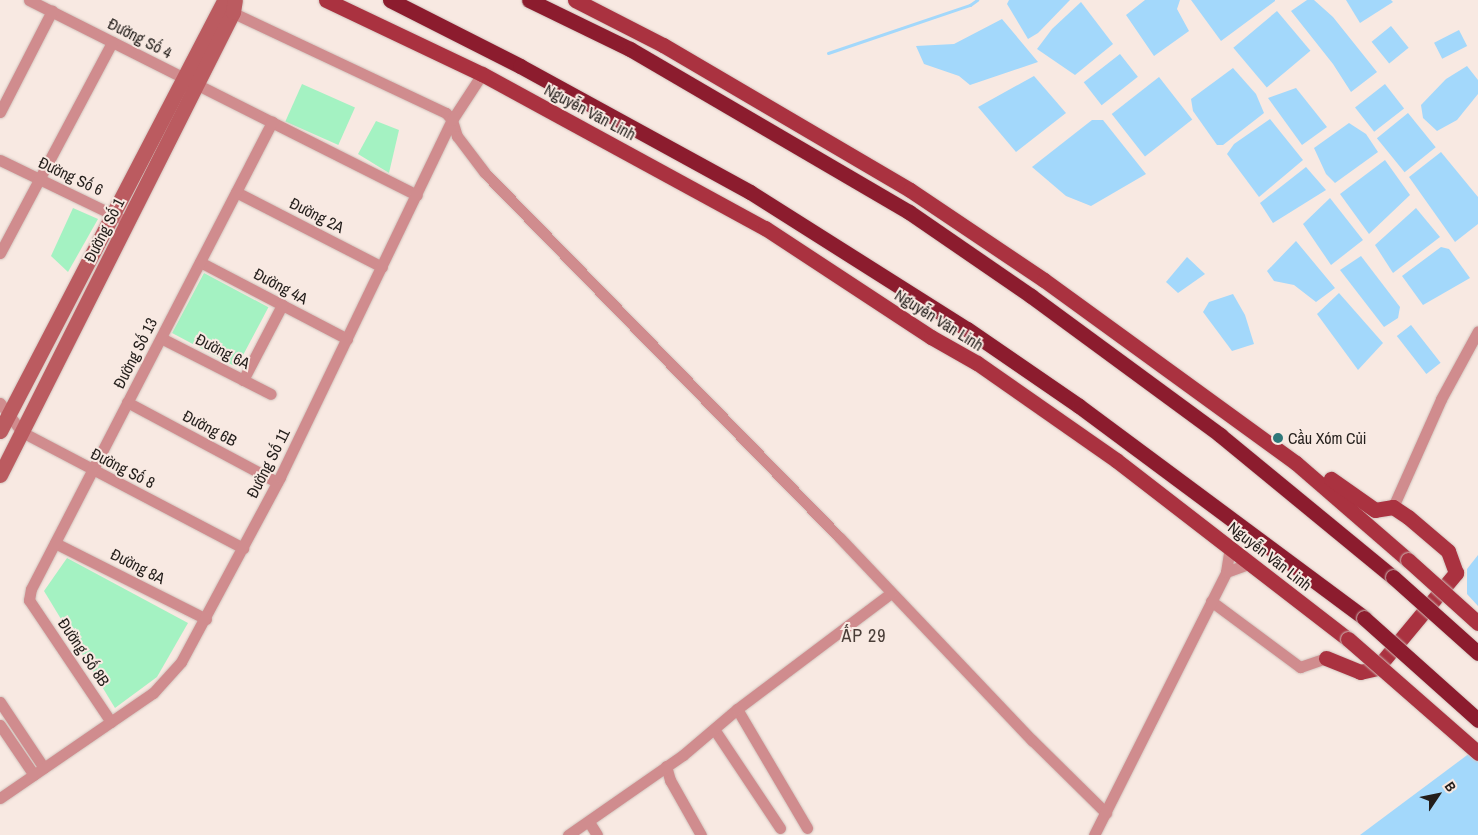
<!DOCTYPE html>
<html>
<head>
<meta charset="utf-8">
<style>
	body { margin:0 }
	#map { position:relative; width:1478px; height:835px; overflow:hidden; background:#f8e9e2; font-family:"Archivo Narrow",sans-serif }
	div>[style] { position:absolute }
	.green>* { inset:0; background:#a4f2c2; transform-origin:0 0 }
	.water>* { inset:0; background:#a3d8fb; transform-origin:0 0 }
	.stream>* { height:3px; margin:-1.5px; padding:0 1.5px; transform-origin:1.5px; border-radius:1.5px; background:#a3d8fb }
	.roads { filter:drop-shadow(0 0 1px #d2c4be) drop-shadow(0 0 1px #d2c4be) }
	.street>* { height:11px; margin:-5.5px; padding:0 5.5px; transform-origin:5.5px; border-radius:5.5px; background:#d08c8e }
	.secondary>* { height:15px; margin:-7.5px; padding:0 7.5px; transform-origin:7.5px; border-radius:7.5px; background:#bb5b60 }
	.primary>* { height:15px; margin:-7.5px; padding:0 7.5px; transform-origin:7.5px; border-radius:7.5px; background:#aa3240 }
	.highway>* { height:15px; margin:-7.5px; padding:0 7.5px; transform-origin:7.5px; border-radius:7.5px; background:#8c1c2e }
	.bridges { filter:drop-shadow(0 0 1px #d2c4be) drop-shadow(0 0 1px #d2c4be) }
	.primary-bridge>* { height:15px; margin:-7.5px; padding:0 7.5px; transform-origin:7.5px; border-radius:7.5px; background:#aa3240 }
	.highway-bridge>* { height:15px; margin:-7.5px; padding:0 7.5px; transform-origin:7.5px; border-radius:7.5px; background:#8c1c2e }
	.dots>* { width:14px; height:14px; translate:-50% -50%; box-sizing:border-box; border:2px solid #f8e9e2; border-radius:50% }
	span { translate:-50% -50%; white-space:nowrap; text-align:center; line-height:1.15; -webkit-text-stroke:4px #f8e9e2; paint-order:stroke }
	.street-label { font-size:16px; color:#231e1b }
	.poi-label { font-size:16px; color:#231e1b }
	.left { translate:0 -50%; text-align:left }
	.neighbourhood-label { font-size:18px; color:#4a3e38; letter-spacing:1px }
	.north { position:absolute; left:1413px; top:770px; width:50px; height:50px; -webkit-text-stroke:4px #f8e9e2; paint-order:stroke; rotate:56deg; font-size:14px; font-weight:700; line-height:20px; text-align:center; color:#231e1b }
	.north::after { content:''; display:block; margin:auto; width:18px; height:22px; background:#231e1b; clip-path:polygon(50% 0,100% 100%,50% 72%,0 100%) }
</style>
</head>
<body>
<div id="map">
	<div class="green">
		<i style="left:302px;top:84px;width:58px;height:41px;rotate:24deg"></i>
		<i style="clip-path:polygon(376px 121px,399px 130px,389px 173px,358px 154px)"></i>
		<i style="clip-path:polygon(73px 208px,98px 219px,68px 272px,51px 256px)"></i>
		<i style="left:204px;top:273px;width:73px;height:68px;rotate:28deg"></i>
		<i style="clip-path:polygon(67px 558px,188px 623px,157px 677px,115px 708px,44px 591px)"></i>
	</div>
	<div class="water">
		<i style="clip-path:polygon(1009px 0,1070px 0,1038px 33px,1028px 39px,1007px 4px)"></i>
		<i style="clip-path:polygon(1145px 0,1180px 0,1177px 9px,1189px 31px,1154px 56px,1126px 15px)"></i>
		<i style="clip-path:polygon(1191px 0,1275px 0,1275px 1px,1221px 41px)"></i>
		<i style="clip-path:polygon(1307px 0,1314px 0,1333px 17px,1377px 72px,1351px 92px,1333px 64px,1291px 11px)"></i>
		<i style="clip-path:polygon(1346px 0,1391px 0,1393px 2px,1360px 23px)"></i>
		<i style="clip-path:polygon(1081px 2px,1113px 44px,1075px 75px,1037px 49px,1052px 29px)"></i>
		<i style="left:1277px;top:11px;width:52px;height:57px;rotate:50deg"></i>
		<i style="clip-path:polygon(1002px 19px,1038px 62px,970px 85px,959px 76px,924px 64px,916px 46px,954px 44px)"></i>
		<i style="left:1391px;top:26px;width:28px;height:25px;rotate:51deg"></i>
		<i style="left:1459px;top:30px;width:18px;height:28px;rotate:63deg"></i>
		<i style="left:1120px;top:54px;width:29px;height:46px;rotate:52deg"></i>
		<i style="clip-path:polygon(1467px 66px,1478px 80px,1478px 94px,1457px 120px,1437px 131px,1423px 118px,1421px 105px,1446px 79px)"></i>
		<i style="clip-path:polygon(1233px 68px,1256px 94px,1264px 113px,1223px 145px,1217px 145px,1193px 111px,1191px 99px)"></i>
		<i style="clip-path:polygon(1034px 76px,1066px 113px,1016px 152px,978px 107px)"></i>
		<i style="left:1159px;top:77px;width:54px;height:60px;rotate:52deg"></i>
		<i style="left:1385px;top:84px;width:31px;height:38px;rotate:52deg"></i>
		<i style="clip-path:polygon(1296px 88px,1327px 127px,1302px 145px,1268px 98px)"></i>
		<i style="left:1408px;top:113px;width:44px;height:40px;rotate:51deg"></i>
		<i style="clip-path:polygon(1270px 119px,1303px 160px,1259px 197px,1227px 154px,1234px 144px)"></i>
		<i style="clip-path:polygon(1092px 120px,1103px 120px,1146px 174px,1091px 206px,1066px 196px,1032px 167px)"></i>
		<i style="clip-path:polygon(1349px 123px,1366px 134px,1378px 152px,1335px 183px,1326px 174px,1314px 148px)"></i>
		<i style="clip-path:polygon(1441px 152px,1478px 197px,1478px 224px,1455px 242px,1409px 177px)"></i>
		<i style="clip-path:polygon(1385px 160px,1410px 195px,1369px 234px,1340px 194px)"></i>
		<i style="clip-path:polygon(1306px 167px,1326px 190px,1273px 223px,1260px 203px)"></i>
		<i style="clip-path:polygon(1330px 198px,1363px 240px,1331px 265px,1303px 224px)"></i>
		<i style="clip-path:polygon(1416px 208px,1440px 237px,1393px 273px,1375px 245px)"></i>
		<i style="clip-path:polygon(1296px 241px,1335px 288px,1316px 302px,1294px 285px,1274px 281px,1267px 271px)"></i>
		<i style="clip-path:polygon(1441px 247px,1449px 249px,1470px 278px,1423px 305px,1402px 276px)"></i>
		<i style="clip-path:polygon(1361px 256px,1400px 307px,1398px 318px,1384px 327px,1340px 270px)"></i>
		<i style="clip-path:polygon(1187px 257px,1205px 274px,1178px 293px,1166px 282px)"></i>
		<i style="clip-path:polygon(1339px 293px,1383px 343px,1358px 370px,1317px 314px)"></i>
		<i style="clip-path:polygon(1233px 294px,1245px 315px,1254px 344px,1232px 351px,1203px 312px,1209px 302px)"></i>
		<i style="left:1411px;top:325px;width:48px;height:18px;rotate:52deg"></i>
		<i style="clip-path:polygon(1478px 555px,1478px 606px,1467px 594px,1467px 569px)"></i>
		<i style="clip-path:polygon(1478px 747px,1478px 835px,1360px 835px)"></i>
	</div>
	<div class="stream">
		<i style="left:828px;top:53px;width:150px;rotate:-18.7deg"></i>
		<i style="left:970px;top:5px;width:9px;rotate:-36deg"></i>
	</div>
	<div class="roads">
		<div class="street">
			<i style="left:29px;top:0;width:434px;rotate:26.7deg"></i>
			<i style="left:225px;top:9px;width:244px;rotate:25.2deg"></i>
			<i style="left:446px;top:113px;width:9px;rotate:49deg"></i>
			<i style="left:452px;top:120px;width:17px;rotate:73deg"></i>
			<i style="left:457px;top:136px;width:46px;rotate:52.9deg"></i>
			<i style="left:485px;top:173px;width:509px;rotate:45.8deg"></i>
			<i style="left:840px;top:538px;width:279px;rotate:46.5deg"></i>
			<i style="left:1032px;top:740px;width:104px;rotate:44.6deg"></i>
			<i style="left:0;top:112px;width:114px;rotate:-62.8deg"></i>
			<i style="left:0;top:160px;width:133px;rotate:25.8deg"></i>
			<i style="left:236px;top:192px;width:164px;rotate:27.2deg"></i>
			<i style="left:0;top:253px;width:239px;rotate:-62deg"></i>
			<i style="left:200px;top:262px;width:166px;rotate:27.6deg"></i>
			<i style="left:161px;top:338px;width:123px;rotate:27deg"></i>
			<i style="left:243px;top:380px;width:85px;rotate:-62.5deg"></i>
			<i style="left:127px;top:402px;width:170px;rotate:28.1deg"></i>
			<i style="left:0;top:403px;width:36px;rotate:53deg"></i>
			<i style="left:22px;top:432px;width:250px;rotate:27.7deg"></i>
			<i style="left:1393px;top:507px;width:118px;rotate:-66deg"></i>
			<i style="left:1441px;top:399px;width:77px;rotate:-61.4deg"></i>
			<i style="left:55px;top:543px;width:169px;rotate:26.7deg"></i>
			<i style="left:1226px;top:572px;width:27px;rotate:-20deg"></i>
			<i style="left:1211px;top:601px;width:111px;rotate:36.6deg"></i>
			<i style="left:1300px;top:667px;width:28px;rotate:-19deg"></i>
			<i style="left:0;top:702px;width:79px;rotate:56.3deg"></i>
			<i style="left:737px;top:709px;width:138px;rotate:59.5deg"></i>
			<i style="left:111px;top:722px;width:147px;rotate:-123.9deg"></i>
			<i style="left:29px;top:600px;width:11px;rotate:-80deg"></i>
			<i style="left:31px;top:589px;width:526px;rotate:-62.7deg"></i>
			<i style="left:0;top:725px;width:60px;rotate:55.8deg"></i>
			<i style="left:714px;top:729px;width:119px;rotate:56.3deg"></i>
			<i style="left:666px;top:766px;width:15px;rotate:74deg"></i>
			<i style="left:670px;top:780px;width:63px;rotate:60.6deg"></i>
			<i style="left:0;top:798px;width:186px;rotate:-34.5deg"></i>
			<i style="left:153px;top:693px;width:42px;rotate:-47.9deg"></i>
			<i style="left:181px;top:662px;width:210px;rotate:-61.8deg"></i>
			<i style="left:280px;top:477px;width:396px;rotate:-64.3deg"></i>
			<i style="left:452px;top:120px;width:55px;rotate:-56.9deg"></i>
			<i style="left:589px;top:822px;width:15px;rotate:58deg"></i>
			<i style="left:568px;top:835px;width:140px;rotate:-34.8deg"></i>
			<i style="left:683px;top:755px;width:71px;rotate:-40.4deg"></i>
			<i style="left:737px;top:709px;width:193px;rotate:-37deg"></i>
			<i style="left:1094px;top:835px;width:294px;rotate:-63.3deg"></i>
			<i style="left:1226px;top:572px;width:25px;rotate:-81deg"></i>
		</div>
		<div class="secondary">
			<i style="left:0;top:431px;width:486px;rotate:-62.5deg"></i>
			<i style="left:0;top:475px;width:518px;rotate:-63.29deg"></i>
			<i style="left:233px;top:12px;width:12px;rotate:-81deg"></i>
		</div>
		<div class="primary">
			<i style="left:326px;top:0;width:173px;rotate:25.4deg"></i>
			<i style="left:482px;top:74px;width:322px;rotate:28.6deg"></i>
			<i style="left:765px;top:228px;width:199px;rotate:33.3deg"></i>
			<i style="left:931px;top:337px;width:53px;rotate:29.5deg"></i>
			<i style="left:977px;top:363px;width:169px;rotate:34.9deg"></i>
			<i style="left:1116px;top:460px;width:293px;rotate:37.7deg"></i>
			<i style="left:575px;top:0;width:99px;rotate:27.1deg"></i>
			<i style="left:663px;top:45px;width:286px;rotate:30.4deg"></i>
			<i style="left:910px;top:190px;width:161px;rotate:33.9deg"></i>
			<i style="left:1044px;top:280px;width:311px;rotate:36deg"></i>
			<i style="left:1296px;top:463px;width:148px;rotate:40.9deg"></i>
			<i style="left:1326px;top:658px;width:37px;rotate:22deg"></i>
			<i style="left:1360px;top:672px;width:17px;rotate:-13deg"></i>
			<i style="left:1377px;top:668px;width:124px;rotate:-50.3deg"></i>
			<i style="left:1456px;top:573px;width:23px;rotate:-110deg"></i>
			<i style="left:1448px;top:551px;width:52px;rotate:-139.6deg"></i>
			<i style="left:1408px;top:517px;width:18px;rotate:-146deg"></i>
			<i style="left:1393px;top:507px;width:18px;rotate:171deg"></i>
			<i style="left:1375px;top:510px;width:54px;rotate:-144.8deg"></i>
		</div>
		<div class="highway">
			<i style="left:390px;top:0;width:146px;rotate:26.9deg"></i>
			<i style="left:520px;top:66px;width:262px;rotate:28.7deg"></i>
			<i style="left:750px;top:192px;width:257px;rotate:32.3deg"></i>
			<i style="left:967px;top:329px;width:136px;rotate:34.5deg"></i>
			<i style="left:1079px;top:406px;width:355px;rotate:36.6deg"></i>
			<i style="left:529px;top:0;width:112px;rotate:25.9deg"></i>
			<i style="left:630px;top:49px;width:323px;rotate:30.3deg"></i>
			<i style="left:909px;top:212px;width:148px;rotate:34.5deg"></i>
			<i style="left:1031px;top:296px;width:235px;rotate:36.3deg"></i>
			<i style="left:1220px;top:435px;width:224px;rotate:39.4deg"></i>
		</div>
	</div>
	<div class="bridges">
		<div class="primary-bridge">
			<i style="left:1408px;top:560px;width:94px;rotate:42deg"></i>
			<i style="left:1348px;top:639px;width:173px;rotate:41.2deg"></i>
		</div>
		<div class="highway-bridge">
			<i style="left:1393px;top:577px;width:114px;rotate:41.8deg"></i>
			<i style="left:1364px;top:618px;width:153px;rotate:41.8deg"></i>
		</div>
	</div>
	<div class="dots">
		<i style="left:1278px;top:438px;background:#2f787a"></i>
	</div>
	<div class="street-label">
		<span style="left:140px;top:38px;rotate:27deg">Đường Số 4</span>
		<span style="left:590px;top:112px;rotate:28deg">Nguyễn Văn Linh</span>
		<span style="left:71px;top:176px;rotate:25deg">Đường Số 6</span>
		<span style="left:317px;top:215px;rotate:27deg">Đường 2A</span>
		<span style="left:104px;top:230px;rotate:-63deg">Đường Số 1</span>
		<span style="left:281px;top:286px;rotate:28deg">Đường 4A</span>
		<span style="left:939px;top:320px;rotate:32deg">Nguyễn Văn Linh</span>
		<span style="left:223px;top:351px;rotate:27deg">Đường 6A</span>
		<span style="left:135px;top:353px;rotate:-63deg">Đường Số 13</span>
		<span style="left:210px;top:428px;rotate:28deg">Đường 6B</span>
		<span style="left:268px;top:463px;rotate:-63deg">Đường Số 11</span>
		<span style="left:123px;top:468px;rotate:27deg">Đường Số 8</span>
		<span style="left:1270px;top:556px;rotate:38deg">Nguyễn Văn Linh</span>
		<span style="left:138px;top:566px;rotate:27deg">Đường 8A</span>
		<span style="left:84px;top:652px;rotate:56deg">Đường Số 8B</span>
	</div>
	<div class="poi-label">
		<span class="left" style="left:1288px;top:438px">Cầu Xóm Củi</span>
	</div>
	<div class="neighbourhood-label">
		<span style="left:864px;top:636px">ẤP 29</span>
	</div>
	<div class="north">B</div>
</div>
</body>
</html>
